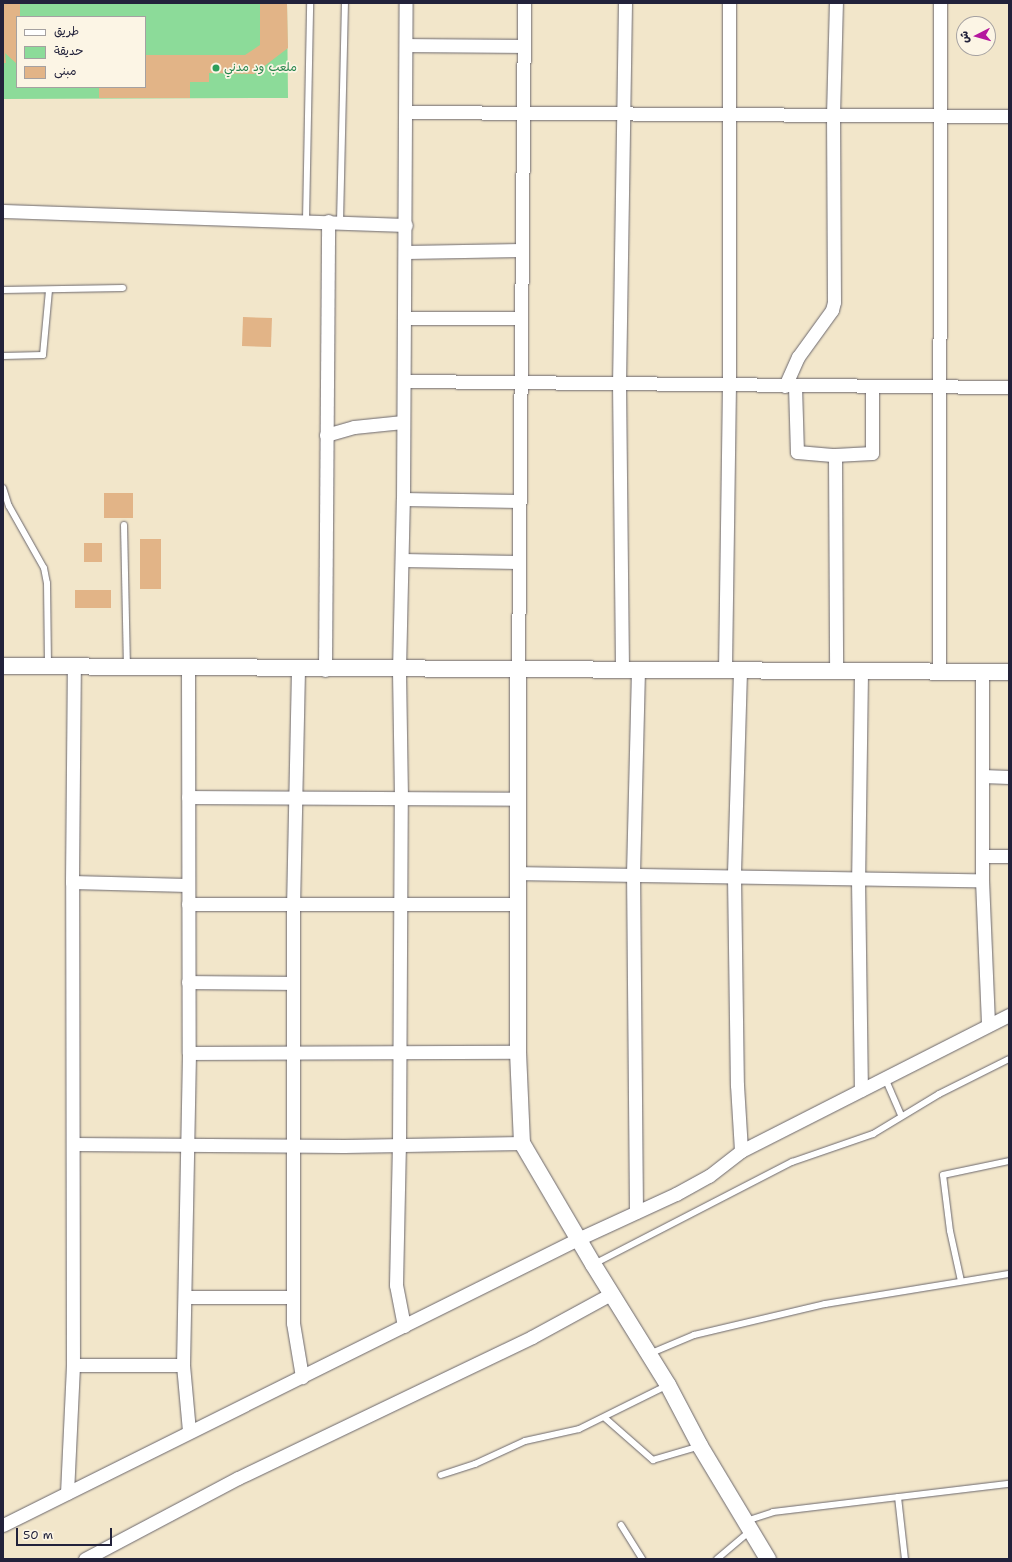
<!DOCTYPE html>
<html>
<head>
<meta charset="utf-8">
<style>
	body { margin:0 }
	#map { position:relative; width:1012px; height:1562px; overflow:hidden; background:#f2e6ca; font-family:"Shantell Sans","Playpen Sans Arabic",sans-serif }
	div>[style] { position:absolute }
	.green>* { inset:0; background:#8cdb99 }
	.building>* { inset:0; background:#e2b487; transform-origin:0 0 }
	.roads { filter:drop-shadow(0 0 1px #6b676d) drop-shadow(0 0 1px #6b676d) }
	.service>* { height:6px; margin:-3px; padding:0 3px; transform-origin:3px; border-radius:3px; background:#fff }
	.minor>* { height:13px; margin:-6.5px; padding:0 6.5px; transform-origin:6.5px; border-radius:6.5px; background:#fff }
	.tertiary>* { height:16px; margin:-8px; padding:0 8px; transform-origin:8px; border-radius:8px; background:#fff }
	.dots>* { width:11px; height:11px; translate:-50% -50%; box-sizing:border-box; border:2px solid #fcf5e5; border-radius:50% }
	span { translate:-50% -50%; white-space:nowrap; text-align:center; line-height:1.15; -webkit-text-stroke:3.5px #fcf5e5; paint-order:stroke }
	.leisure-label { font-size:12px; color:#27864d }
	.left { translate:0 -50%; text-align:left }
	.frame { position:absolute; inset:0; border:4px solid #22223b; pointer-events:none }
	.legend { position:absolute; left:16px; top:16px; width:130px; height:72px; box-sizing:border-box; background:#fcf5e5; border:1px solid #a5a1a1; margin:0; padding:5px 7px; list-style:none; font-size:12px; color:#22223b }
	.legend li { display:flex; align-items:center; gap:8px; height:20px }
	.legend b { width:20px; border:1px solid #a5a1a1 }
	.north { position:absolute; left:956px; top:16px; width:40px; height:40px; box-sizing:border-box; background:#fcf5e5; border:1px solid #a5a1a1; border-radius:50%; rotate:264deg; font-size:11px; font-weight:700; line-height:16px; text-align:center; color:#22223b }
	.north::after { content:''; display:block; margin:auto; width:14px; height:18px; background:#b5179e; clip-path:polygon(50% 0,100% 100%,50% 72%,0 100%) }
	.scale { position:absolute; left:16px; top:1528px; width:96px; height:18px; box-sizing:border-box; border:2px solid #22223b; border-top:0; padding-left:5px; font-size:12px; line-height:14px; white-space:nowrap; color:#22223b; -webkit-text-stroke:3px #fcf5e5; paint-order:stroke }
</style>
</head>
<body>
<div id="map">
	<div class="green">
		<i style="clip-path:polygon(evenodd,3px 3px,287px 3px,288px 98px,3px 99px,3px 3px,17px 17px,145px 17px,145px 87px,17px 87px,17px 17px)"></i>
	</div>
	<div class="building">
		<i style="clip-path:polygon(3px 3px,20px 3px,20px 17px,17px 17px,17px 64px,5px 53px,6px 63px,3px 63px)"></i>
		<i style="clip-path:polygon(260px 3px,287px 3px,288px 48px,254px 74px,209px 73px,209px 82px,190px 82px,190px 98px,99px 98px,99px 87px,145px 87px,145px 55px,245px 55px,260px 45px)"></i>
		<i style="left:243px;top:317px;width:29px;height:29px;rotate:2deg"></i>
		<i style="left:104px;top:493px;width:29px;height:25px"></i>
		<i style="left:140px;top:539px;width:21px;height:50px"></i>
		<i style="left:84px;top:543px;width:18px;height:19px"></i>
		<i style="left:75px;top:590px;width:36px;height:18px"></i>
	</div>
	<div class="roads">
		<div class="service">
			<i style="left:306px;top:220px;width:217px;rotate:-88.9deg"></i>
			<i style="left:340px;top:222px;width:219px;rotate:-88.7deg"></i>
			<i style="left:3px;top:290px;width:120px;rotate:-1deg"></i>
			<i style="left:3px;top:356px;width:40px;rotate:-1.4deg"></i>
			<i style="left:43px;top:355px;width:65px;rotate:-84.7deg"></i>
			<i style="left:3px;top:488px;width:19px;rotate:72deg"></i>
			<i style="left:9px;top:506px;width:71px;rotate:60.6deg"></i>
			<i style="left:44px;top:568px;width:15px;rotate:79deg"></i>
			<i style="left:47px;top:583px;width:82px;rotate:89.3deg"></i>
			<i style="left:124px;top:525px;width:140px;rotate:88.8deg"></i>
			<i style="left:885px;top:1078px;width:40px;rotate:66.6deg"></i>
			<i style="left:594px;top:1264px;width:223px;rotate:-27.3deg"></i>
			<i style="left:792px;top:1162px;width:86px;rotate:-19.1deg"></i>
			<i style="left:873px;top:1134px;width:77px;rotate:-31.2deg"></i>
			<i style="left:939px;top:1094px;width:78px;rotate:-26.6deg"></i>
			<i style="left:961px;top:1281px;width:51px;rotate:-102.4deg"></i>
			<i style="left:950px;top:1231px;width:56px;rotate:-97.1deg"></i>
			<i style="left:943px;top:1175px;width:67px;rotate:-12deg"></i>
			<i style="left:649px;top:1354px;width:49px;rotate:-22.9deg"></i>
			<i style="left:694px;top:1335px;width:135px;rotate:-13.3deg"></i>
			<i style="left:825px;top:1304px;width:186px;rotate:-9.3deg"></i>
			<i style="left:605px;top:1418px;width:64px;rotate:41.2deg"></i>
			<i style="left:653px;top:1460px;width:49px;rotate:-16.6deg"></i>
			<i style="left:441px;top:1475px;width:36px;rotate:-18deg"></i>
			<i style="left:475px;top:1464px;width:55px;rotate:-24.7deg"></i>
			<i style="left:525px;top:1441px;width:55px;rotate:-12.5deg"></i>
			<i style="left:579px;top:1429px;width:99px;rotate:-26.3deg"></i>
			<i style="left:898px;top:1497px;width:62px;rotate:83.6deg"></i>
			<i style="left:746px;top:1521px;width:28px;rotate:-18deg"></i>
			<i style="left:773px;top:1512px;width:238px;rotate:-6.8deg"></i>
			<i style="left:621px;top:1525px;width:40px;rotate:58deg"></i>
			<i style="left:717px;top:1559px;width:43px;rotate:-40.3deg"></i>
		</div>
		<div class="minor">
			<i style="left:406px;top:45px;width:117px;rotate:0.5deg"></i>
			<i style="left:406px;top:112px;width:603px;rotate:0.38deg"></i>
			<i style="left:3px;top:211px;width:403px;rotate:2deg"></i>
			<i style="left:406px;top:252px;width:115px;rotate:-1deg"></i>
			<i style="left:405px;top:318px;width:116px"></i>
			<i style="left:404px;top:381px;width:605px;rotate:0.57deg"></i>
			<i style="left:785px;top:386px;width:32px;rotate:-66deg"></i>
			<i style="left:798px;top:357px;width:58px;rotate:-54.1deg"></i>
			<i style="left:832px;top:310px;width:8px;rotate:-76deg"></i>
			<i style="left:834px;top:302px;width:187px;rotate:-90.3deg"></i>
			<i style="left:833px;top:115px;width:112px;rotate:-88.5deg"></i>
			<i style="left:795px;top:386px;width:66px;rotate:88.3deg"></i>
			<i style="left:797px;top:452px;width:38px;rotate:5deg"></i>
			<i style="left:835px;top:455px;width:37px;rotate:-3deg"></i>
			<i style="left:872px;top:453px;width:67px;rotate:-90deg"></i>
			<i style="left:326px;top:435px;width:29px;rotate:-16deg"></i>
			<i style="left:354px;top:427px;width:49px;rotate:-5.8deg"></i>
			<i style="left:835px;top:455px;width:217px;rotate:89.7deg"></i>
			<i style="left:403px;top:499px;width:116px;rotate:1deg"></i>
			<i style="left:402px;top:560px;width:116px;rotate:1deg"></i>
			<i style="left:188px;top:668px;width:385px;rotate:89.9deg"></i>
			<i style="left:189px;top:1053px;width:312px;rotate:91.1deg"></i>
			<i style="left:183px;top:1365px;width:66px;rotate:84.8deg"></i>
			<i style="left:622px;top:668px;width:283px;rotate:-90.6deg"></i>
			<i style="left:619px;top:385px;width:382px;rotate:-89.1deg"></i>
			<i style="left:298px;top:669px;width:235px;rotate:91.2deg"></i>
			<i style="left:293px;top:904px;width:419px;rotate:90deg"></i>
			<i style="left:293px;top:1323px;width:55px;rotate:80.5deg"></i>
			<i style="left:325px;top:670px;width:449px;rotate:-89.6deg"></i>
			<i style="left:518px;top:670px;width:667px;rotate:-89.48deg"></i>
			<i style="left:725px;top:670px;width:284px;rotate:-89.2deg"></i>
			<i style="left:729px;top:386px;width:383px;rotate:-90deg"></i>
			<i style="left:740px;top:671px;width:205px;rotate:91.7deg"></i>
			<i style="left:734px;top:876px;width:209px;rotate:89.2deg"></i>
			<i style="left:737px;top:1085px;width:66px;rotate:86.5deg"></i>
			<i style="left:861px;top:672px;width:207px;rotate:90.8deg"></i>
			<i style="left:858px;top:879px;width:211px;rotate:89.2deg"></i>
			<i style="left:939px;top:672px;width:669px;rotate:-89.91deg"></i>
			<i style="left:982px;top:672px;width:208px;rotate:90deg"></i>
			<i style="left:982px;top:880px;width:145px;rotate:87.6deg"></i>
			<i style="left:982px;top:776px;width:27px;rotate:2deg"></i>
			<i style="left:188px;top:797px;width:329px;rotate:0.3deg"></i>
			<i style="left:983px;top:856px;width:26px"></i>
			<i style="left:518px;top:873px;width:464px;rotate:0.9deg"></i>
			<i style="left:72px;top:882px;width:115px;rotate:1.5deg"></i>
			<i style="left:188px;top:904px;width:331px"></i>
			<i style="left:188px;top:982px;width:105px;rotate:0.5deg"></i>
			<i style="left:189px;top:1053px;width:329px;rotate:-0.2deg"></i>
			<i style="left:73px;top:1144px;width:271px;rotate:0.4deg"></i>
			<i style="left:344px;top:1146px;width:178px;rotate:-1deg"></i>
			<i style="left:636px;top:1212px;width:338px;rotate:-90.5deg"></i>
			<i style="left:633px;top:874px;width:205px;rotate:-88.6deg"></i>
			<i style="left:185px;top:1297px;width:108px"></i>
			<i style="left:404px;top:1326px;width:42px;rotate:-101deg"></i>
			<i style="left:396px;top:1285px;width:140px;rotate:-88.8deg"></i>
			<i style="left:399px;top:1145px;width:347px;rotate:-89.7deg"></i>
			<i style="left:401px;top:798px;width:128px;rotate:-90.9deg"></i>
			<i style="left:399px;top:670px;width:171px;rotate:-88.7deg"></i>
			<i style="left:403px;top:499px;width:496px;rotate:-89.7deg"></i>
			<i style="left:73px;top:1365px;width:110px"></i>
			<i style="left:67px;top:1493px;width:128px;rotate:-87.3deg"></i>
			<i style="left:73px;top:1365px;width:483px;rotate:-90.1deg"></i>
			<i style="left:72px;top:882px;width:215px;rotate:-89.5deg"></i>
			<i style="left:3px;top:1525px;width:642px;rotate:-26.45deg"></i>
			<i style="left:578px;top:1239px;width:108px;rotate:-24.7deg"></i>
			<i style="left:676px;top:1194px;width:38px;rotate:-29deg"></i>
			<i style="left:709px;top:1176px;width:41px;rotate:-38deg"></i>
			<i style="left:741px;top:1151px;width:301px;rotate:-26.9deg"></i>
			<i style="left:85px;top:1559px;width:173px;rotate:-27.9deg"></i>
			<i style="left:238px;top:1478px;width:326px;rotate:-25.6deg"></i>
			<i style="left:532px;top:1337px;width:90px;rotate:-28.6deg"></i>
		</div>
		<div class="tertiary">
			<i style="left:3px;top:666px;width:1006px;rotate:0.34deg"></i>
			<i style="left:518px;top:670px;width:382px;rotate:90deg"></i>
			<i style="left:518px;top:1052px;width:91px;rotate:87.5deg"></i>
			<i style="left:522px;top:1143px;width:140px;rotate:59.6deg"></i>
			<i style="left:593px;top:1264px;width:142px;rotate:58.2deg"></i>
			<i style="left:668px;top:1385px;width:69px;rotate:62.3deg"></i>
			<i style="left:700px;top:1446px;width:132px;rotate:59deg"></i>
		</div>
	</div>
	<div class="dots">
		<i style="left:216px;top:68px;background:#2e9e5b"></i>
	</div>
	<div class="leisure-label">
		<span class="left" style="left:224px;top:68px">ملعب ود مدني</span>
	</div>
	<div class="frame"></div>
	<ul class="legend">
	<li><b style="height:5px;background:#fff"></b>طريق</li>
	<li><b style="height:11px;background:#8cdb99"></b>حديقة</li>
	<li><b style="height:11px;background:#e2b487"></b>مبنى</li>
	</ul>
	<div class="north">ش</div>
	<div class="scale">50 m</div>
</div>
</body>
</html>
